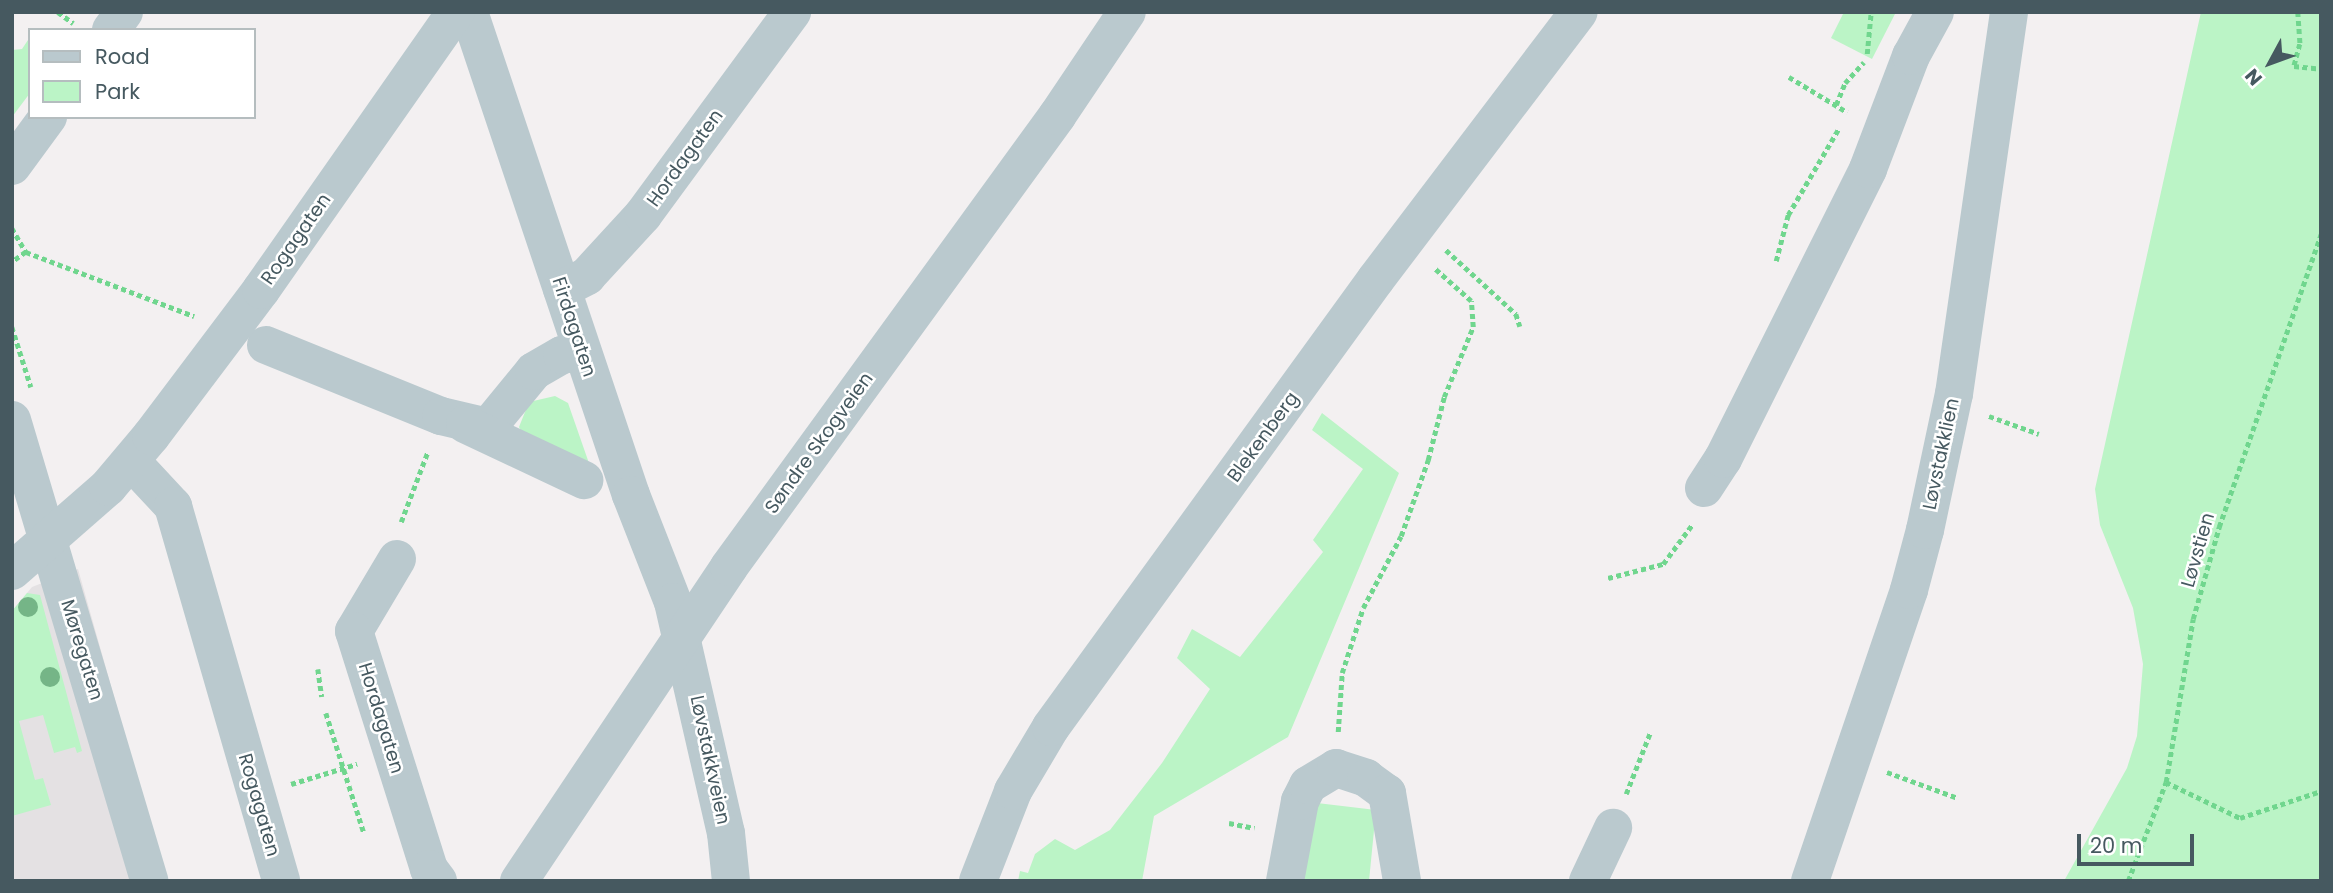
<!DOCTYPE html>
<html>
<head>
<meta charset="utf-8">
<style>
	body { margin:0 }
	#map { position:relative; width:2333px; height:893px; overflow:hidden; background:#f3f0f1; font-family:Poppins,sans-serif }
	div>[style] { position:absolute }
	.education>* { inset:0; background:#e4e1e3 }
	.green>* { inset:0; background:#bbf4c6 }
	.path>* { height:4.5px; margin-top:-2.25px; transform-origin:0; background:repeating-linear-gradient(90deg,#70d68e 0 5px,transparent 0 8.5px) }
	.minor>* { height:38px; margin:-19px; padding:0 19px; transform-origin:19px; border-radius:19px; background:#bac9ce }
	.trees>* { width:20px; height:20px; margin:-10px; border-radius:50%; background:#75b587 }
	span { translate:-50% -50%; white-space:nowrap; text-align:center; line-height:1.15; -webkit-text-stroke:5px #fff; paint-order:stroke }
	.street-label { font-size:19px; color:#465960 }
	.frame { position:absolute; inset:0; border:14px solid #465960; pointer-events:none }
	.legend { position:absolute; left:28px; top:28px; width:228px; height:91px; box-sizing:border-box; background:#fff; border:2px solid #b5bdbf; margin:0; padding:9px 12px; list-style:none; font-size:21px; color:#465960 }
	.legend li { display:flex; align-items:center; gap:14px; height:35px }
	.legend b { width:35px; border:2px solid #b5bdbf }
	.north { position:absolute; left:2235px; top:28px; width:70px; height:70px; -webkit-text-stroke:5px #fff; paint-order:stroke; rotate:229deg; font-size:19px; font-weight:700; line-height:28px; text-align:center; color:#465960 }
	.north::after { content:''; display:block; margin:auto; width:24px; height:32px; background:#465960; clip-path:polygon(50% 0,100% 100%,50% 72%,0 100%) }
	.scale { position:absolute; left:2077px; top:834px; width:117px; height:32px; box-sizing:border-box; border:4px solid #465960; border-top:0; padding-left:9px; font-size:21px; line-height:24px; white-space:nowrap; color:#465960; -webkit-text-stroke:5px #fff; paint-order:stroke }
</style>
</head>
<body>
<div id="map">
	<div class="education">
		<i style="clip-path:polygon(78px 569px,166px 881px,12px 881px,12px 611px,32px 587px)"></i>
	</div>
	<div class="green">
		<i style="clip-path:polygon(1844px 12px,1896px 12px,1872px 59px,1831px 38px)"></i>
		<i style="clip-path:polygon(2201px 12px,2321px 12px,2321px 881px,2064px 881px,2127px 768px,2137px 736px,2143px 664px,2133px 608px,2100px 525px,2095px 489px)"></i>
		<i style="clip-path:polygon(30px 37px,30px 93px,12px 117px,12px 50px,22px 49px)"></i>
		<i style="clip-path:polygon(555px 396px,568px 403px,591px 469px,524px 437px,519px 427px,529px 402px)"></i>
		<i style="clip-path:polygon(1322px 413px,1399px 473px,1288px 737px,1154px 816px,1142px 881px,1018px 881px,1020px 871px,1028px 873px,1035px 854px,1055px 839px,1075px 850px,1110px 830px,1162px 763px,1210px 689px,1177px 658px,1192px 629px,1240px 657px,1323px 552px,1313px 540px,1363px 469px,1312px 430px)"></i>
		<i style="clip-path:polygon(27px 593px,40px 595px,82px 751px,77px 753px,75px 747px,54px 753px,43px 715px,19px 721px,35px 780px,43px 778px,51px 805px,12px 816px,12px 611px)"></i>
		<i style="clip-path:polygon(1317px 803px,1376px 810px,1369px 881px,1300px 881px)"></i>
	</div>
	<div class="path">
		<i style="left:58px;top:12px;width:19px;rotate:36deg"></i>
		<i style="left:2298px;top:12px;width:32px;rotate:86deg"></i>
		<i style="left:2300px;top:44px;width:23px;rotate:105deg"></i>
		<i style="left:2294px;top:66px;width:27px;rotate:6deg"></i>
		<i style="left:1867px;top:54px;width:42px;rotate:-84.6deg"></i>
		<i style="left:1789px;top:77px;width:68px;rotate:31.1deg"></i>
		<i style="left:1836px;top:105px;width:24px;rotate:-68deg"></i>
		<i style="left:1845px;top:83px;width:28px;rotate:-48deg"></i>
		<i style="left:12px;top:228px;width:28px;rotate:60deg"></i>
		<i style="left:26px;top:252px;width:17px;rotate:144deg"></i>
		<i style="left:1446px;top:250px;width:95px;rotate:42.4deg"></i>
		<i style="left:1516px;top:314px;width:13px;rotate:72deg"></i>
		<i style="left:26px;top:252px;width:180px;rotate:20.9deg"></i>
		<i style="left:1776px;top:261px;width:48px;rotate:-75.4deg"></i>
		<i style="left:1788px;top:215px;width:101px;rotate:-59.6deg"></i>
		<i style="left:12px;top:327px;width:63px;rotate:72.4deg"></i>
		<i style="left:1989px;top:416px;width:53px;rotate:19.8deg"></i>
		<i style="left:401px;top:522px;width:76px;rotate:-69.2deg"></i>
		<i style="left:1608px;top:578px;width:57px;rotate:-14.3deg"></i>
		<i style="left:1663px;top:564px;width:49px;rotate:-53.4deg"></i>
		<i style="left:318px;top:669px;width:28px;rotate:82deg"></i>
		<i style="left:326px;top:713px;width:126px;rotate:72.4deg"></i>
		<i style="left:1338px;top:732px;width:59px;rotate:-86.1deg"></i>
		<i style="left:1342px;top:673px;width:68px;rotate:-72.1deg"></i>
		<i style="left:1363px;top:608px;width:81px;rotate:-62.2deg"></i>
		<i style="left:1401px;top:536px;width:81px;rotate:-70.4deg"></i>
		<i style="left:1428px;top:460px;width:65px;rotate:-75.7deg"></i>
		<i style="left:1444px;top:397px;width:76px;rotate:-67.5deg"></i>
		<i style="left:1473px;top:327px;width:26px;rotate:-94deg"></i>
		<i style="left:1471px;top:301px;width:50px;rotate:-138.3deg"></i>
		<i style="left:1887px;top:772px;width:76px;rotate:20.1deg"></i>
		<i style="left:2166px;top:782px;width:82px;rotate:25.9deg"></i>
		<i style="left:2240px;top:818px;width:85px;rotate:-18.4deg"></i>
		<i style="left:291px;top:784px;width:69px;rotate:-16.9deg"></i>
		<i style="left:1626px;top:794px;width:66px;rotate:-68.5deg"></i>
		<i style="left:1229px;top:823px;width:26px;rotate:11deg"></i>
		<i style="left:2128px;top:881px;width:106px;rotate:-69deg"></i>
		<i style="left:2166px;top:782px;width:165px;rotate:-80.6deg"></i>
		<i style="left:2193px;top:619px;width:96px;rotate:-74.2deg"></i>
		<i style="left:2219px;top:527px;width:310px;rotate:-70.8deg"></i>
	</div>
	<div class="minor">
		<i style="left:469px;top:12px;width:509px;rotate:71.46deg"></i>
		<i style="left:631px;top:495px;width:115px;rotate:68.6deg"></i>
		<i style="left:673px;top:602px;width:237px;rotate:77.1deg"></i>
		<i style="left:726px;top:833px;width:48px;rotate:84.1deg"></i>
		<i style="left:111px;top:30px;width:22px;rotate:-54deg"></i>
		<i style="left:12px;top:166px;width:61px;rotate:-53.7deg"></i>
		<i style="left:562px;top:289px;width:28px;rotate:-27deg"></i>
		<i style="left:587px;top:276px;width:83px;rotate:-47.4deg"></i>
		<i style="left:643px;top:215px;width:252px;rotate:-53.7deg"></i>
		<i style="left:266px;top:345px;width:189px;rotate:22.1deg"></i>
		<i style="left:441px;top:416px;width:48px;rotate:13.2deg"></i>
		<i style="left:488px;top:427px;width:72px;rotate:-50.6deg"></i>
		<i style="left:534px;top:371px;width:32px;rotate:-30deg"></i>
		<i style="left:562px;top:355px;width:20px;rotate:-11deg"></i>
		<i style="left:12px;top:420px;width:481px;rotate:73.4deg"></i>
		<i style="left:465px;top:424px;width:132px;rotate:25.2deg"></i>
		<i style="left:131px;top:461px;width:62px;rotate:47deg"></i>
		<i style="left:173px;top:506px;width:390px;rotate:73.9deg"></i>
		<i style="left:1704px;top:488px;width:35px;rotate:-57deg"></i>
		<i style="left:1723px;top:459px;width:324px;rotate:-63.4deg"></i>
		<i style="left:1868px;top:169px;width:121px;rotate:-69.2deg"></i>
		<i style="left:1911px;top:56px;width:50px;rotate:-61.4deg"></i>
		<i style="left:397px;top:559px;width:84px;rotate:120.8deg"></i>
		<i style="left:354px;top:631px;width:250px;rotate:72.5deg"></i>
		<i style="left:429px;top:869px;width:15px;rotate:53deg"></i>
		<i style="left:12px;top:571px;width:128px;rotate:-41.2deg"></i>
		<i style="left:108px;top:487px;width:67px;rotate:-49.9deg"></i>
		<i style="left:151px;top:436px;width:183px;rotate:-53deg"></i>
		<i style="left:261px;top:290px;width:340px;rotate:-55deg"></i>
		<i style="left:519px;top:881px;width:378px;rotate:-56.2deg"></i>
		<i style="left:729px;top:567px;width:558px;rotate:-53.97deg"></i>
		<i style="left:1057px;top:116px;width:125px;rotate:-56.1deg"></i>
		<i style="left:978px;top:881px;width:97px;rotate:-68.7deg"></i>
		<i style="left:1013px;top:791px;width:74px;rotate:-59.3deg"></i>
		<i style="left:1051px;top:727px;width:553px;rotate:-54.04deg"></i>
		<i style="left:1376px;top:279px;width:335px;rotate:-52.8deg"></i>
		<i style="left:1285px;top:881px;width:81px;rotate:-79.4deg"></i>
		<i style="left:1300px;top:801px;width:18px;rotate:-63deg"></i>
		<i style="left:1308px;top:785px;width:33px;rotate:-31deg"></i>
		<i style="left:1336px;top:768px;width:32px;rotate:18deg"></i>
		<i style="left:1366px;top:778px;width:26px;rotate:36deg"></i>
		<i style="left:1387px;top:793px;width:89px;rotate:80.3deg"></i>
		<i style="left:1588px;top:881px;width:59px;rotate:-64.7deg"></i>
		<i style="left:1810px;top:881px;width:307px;rotate:-71.2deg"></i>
		<i style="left:1909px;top:590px;width:62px;rotate:-75.1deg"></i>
		<i style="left:1925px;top:530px;width:139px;rotate:-78deg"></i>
		<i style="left:1954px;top:394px;width:386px;rotate:-81.8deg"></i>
	</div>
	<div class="trees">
		<i style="left:28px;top:607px"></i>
		<i style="left:50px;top:677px"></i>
	</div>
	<div class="street-label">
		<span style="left:685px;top:158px;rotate:-54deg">Hordagaten</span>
		<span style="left:296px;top:239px;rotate:-55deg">Rogagaten</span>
		<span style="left:574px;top:327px;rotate:72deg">Firdagaten</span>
		<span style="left:1263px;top:437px;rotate:-54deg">Blekenberg</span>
		<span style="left:819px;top:443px;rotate:-54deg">Søndre Skogveien</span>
		<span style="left:1941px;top:454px;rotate:-78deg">Løvstakklien</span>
		<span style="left:2198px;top:550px;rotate:-74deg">Løvstien</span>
		<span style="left:82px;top:650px;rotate:73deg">Møregaten</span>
		<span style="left:381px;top:718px;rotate:73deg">Hordagaten</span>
		<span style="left:710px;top:760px;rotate:78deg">Løvstakkveien</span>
		<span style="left:259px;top:805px;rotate:74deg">Rogagaten</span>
	</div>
	<div class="frame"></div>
	<ul class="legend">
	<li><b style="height:9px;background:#bac9ce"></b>Road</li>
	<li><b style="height:19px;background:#bbf4c6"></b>Park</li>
	</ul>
	<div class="north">N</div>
	<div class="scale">20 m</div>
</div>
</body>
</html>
